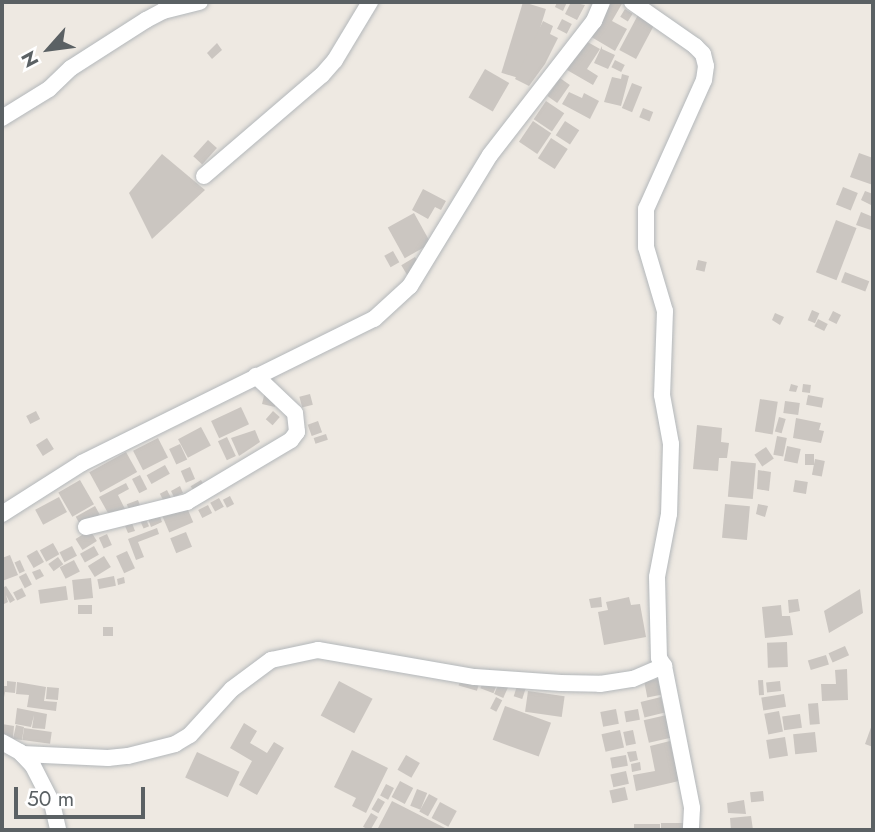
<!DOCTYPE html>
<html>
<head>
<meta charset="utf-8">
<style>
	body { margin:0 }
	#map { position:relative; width:875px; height:832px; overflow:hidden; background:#eee9e2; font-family:Jost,sans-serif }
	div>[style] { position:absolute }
	.building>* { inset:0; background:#cbc6c1; transform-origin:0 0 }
	.roads { filter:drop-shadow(0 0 2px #b3b7ba) drop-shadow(0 0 2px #b3b7ba) }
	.street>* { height:16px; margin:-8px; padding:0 8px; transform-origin:8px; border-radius:8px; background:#fff }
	span { translate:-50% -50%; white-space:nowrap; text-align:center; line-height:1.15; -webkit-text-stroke:5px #fff; paint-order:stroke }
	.frame { position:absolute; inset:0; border:4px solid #5b6164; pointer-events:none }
	.north { position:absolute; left:14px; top:14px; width:70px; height:70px; -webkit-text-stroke:5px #fff; paint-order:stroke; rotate:242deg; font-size:19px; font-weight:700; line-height:28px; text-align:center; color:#5b6164 }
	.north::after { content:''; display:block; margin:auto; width:24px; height:32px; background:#5b6164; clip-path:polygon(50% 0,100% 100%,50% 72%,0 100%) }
	.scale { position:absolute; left:14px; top:787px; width:131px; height:32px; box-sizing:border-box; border:4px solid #5b6164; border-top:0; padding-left:9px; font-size:21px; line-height:24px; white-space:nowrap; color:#5b6164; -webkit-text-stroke:5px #fff; paint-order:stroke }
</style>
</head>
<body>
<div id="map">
	<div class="building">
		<i style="left:523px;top:2px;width:24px;height:74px;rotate:17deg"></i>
		<i style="clip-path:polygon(557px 2px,567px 2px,563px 11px,555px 7px)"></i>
		<i style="clip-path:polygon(571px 2px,585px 5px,577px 20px,565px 14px)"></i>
		<i style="clip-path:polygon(607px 2px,623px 2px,612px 21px,627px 29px,615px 51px,588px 35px)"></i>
		<i style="left:625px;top:9px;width:9px;height:9px;rotate:32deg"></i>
		<i style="left:639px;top:13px;width:19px;height:42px;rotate:28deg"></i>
		<i style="left:562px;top:19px;width:11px;height:11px;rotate:27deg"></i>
		<i style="clip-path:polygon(543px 21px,553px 26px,550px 34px,558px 38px,545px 64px,529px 86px,515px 79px)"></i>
		<i style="clip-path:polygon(584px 40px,600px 49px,587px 69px,598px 76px,593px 85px,567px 70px)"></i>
		<i style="clip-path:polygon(217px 43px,222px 50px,212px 59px,207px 53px)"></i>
		<i style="clip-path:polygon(602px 46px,602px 49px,615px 55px,608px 69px,594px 63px)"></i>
		<i style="left:615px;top:60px;width:11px;height:8px;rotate:27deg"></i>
		<i style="left:485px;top:69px;width:28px;height:33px;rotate:30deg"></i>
		<i style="clip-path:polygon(622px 74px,629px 76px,621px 106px,604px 102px,612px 77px,621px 79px)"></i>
		<i style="left:560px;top:78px;width:12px;height:22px;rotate:35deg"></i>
		<i style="left:632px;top:83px;width:11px;height:27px;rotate:22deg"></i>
		<i style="clip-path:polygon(569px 92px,582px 98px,584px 93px,599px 101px,590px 119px,562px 104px)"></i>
		<i style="left:546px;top:101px;width:22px;height:22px;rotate:34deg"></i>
		<i style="left:643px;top:108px;width:11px;height:10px;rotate:22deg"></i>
		<i style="left:533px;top:121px;width:22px;height:25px;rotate:34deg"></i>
		<i style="left:565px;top:121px;width:17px;height:17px;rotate:33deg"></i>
		<i style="left:551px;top:138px;width:20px;height:24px;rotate:33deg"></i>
		<i style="left:208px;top:140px;width:12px;height:22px;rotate:42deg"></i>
		<i style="clip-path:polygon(859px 153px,873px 158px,873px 185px,850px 177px)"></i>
		<i style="clip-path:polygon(162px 154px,205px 190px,152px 239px,129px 193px)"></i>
		<i style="left:843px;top:187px;width:16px;height:19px;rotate:22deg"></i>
		<i style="clip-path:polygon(423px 189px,446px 201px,441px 210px,435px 207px,428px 219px,412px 210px)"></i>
		<i style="clip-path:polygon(865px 191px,873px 194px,873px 206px,861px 200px)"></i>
		<i style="clip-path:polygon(861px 212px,873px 217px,871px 230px,856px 225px)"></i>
		<i style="left:414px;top:213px;width:35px;height:30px;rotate:61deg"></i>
		<i style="left:836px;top:220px;width:22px;height:56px;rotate:21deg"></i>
		<i style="left:393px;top:251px;width:13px;height:10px;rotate:61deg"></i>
		<i style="left:415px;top:257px;width:12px;height:16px;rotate:59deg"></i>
		<i style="left:698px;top:260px;width:9px;height:10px;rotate:13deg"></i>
		<i style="left:845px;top:272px;width:26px;height:11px;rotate:21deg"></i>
		<i style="left:812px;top:310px;width:8px;height:11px;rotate:23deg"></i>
		<i style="left:833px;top:311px;width:9px;height:10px;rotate:27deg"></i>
		<i style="clip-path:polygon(775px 313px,784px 317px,780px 325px,772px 320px)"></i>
		<i style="left:818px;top:319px;width:11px;height:8px;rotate:27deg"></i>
		<i style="clip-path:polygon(791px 384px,798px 386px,796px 392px,789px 391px)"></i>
		<i style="left:803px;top:384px;width:8px;height:8px;rotate:7deg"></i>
		<i style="clip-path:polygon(265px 392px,277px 396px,275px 407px,262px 404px)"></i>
		<i style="left:310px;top:394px;width:11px;height:11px;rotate:75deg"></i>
		<i style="left:808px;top:395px;width:16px;height:10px;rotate:11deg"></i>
		<i style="left:760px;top:399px;width:18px;height:33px;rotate:9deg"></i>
		<i style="left:785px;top:401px;width:15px;height:12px;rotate:8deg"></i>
		<i style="left:241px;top:407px;width:19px;height:33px;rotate:65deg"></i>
		<i style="left:36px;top:411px;width:9px;height:11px;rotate:63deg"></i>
		<i style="left:273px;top:411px;width:9px;height:11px;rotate:41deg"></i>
		<i style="left:779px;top:417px;width:7px;height:15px;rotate:16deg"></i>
		<i style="clip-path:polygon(796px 418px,821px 423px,819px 430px,824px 431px,821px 443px,793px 438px)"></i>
		<i style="left:318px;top:421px;width:12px;height:11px;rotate:70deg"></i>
		<i style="clip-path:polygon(697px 425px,722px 428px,721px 442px,729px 443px,727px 458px,719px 458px,718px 471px,693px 469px)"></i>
		<i style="left:201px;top:427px;width:21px;height:26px;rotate:62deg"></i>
		<i style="clip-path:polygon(255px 430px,260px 442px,239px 456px,231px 438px)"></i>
		<i style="left:326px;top:434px;width:6px;height:13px;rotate:72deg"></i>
		<i style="left:777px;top:436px;width:10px;height:19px;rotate:11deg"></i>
		<i style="left:227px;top:437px;width:21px;height:10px;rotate:65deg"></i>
		<i style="left:47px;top:438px;width:13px;height:13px;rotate:58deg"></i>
		<i style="left:158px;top:438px;width:22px;height:28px;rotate:63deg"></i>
		<i style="left:180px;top:444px;width:17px;height:12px;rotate:65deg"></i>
		<i style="left:787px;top:446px;width:14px;height:15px;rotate:12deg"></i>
		<i style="left:766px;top:447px;width:14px;height:14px;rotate:56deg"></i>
		<i style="left:126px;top:452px;width:23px;height:42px;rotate:61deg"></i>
		<i style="left:805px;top:454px;width:9px;height:11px"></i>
		<i style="left:815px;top:459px;width:10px;height:16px;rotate:11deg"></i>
		<i style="left:731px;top:461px;width:25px;height:36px;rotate:5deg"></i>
		<i style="left:165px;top:465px;width:10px;height:21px;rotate:61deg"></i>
		<i style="left:190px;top:467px;width:13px;height:10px;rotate:67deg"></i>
		<i style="clip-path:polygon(758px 470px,771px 472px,769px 491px,757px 489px)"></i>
		<i style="left:140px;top:475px;width:16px;height:9px;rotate:63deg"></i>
		<i style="left:80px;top:480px;width:28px;height:25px;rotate:60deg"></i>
		<i style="left:201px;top:480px;width:12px;height:12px;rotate:59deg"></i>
		<i style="left:795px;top:480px;width:13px;height:12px;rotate:9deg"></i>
		<i style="clip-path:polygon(126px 483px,129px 489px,118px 495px,125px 509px,108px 513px,99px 497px)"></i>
		<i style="clip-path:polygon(180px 486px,183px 493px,174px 497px,171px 491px)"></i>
		<i style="left:167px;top:490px;width:9px;height:8px;rotate:63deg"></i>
		<i style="left:230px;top:496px;width:9px;height:8px;rotate:63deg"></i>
		<i style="left:59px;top:497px;width:17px;height:27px;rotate:62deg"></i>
		<i style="left:219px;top:498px;width:10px;height:10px;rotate:61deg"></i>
		<i style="left:138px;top:500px;width:9px;height:12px;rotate:69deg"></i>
		<i style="left:185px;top:503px;width:21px;height:26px;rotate:67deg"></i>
		<i style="left:725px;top:504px;width:25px;height:34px;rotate:5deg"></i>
		<i style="clip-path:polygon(758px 504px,768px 506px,765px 517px,756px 514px)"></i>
		<i style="left:208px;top:505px;width:9px;height:11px;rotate:63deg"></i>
		<i style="left:95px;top:506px;width:10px;height:22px;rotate:61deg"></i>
		<i style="clip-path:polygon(158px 511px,162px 522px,151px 527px,147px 516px)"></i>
		<i style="left:145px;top:517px;width:10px;height:6px;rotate:66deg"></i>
		<i style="clip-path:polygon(132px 523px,135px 531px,128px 533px,125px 526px)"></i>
		<i style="clip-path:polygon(157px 528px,159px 534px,138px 542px,144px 557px,136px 560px,128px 539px)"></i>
		<i style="left:90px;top:530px;width:13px;height:17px;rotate:58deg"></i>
		<i style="left:186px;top:532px;width:16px;height:17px;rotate:68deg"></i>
		<i style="left:107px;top:534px;width:12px;height:9px;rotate:66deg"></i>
		<i style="left:53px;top:543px;width:13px;height:15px;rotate:61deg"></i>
		<i style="left:72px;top:546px;width:11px;height:14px;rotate:63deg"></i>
		<i style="left:94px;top:546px;width:10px;height:16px;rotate:61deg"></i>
		<i style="left:37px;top:550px;width:14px;height:12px;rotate:60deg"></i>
		<i style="left:127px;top:551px;width:19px;height:12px;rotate:65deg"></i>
		<i style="clip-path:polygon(10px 555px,18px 575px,2px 581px,2px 558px)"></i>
		<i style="left:104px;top:556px;width:13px;height:19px;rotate:58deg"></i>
		<i style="left:58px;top:557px;width:9px;height:12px;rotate:54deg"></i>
		<i style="left:20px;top:560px;width:12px;height:6px;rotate:66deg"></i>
		<i style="left:74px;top:560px;width:13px;height:16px;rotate:63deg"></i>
		<i style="clip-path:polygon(40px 569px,44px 576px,36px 580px,32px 572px)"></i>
		<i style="left:26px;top:573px;width:13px;height:8px;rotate:63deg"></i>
		<i style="left:114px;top:576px;width:10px;height:17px;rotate:79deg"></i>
		<i style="clip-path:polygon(124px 577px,125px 583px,118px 585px,117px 579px)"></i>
		<i style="left:91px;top:578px;width:20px;height:19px;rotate:84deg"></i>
		<i style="clip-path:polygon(6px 586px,15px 600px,10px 603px,6px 595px,8px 602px,2px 605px,2px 588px)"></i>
		<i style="left:66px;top:586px;width:14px;height:28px;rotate:82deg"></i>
		<i style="left:22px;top:588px;width:9px;height:10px;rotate:63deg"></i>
		<i style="clip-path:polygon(860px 589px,863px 613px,829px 633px,824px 611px)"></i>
		<i style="clip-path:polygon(601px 597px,602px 607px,591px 608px,589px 599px)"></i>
		<i style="clip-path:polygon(629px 597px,631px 605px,640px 604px,646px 637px,604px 645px,598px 612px,608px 610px,606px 602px)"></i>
		<i style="clip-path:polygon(798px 599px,800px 611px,789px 613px,788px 600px)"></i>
		<i style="left:78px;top:605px;width:14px;height:9px"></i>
		<i style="clip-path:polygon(781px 605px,782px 616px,790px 616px,793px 635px,765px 638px,762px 607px)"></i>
		<i style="left:103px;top:627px;width:10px;height:9px"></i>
		<i style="left:787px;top:642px;width:25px;height:20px;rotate:88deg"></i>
		<i style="left:845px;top:646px;width:10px;height:18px;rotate:66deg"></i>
		<i style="left:826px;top:655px;width:10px;height:19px;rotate:73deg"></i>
		<i style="clip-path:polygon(847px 669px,848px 700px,822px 701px,821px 684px,836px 684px,835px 670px)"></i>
		<i style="left:462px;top:674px;width:19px;height:12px;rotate:16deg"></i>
		<i style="left:484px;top:679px;width:14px;height:10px;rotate:21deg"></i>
		<i style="left:658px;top:679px;width:16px;height:14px;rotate:79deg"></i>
		<i style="left:763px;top:680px;width:15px;height:5px;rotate:86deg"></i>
		<i style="clip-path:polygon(7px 681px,16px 682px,15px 693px,5px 692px,2px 708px,2px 686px,7px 686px)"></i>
		<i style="left:339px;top:681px;width:38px;height:39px;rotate:28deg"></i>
		<i style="left:780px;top:681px;width:10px;height:14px;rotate:84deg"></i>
		<i style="clip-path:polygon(17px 682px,46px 687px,44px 701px,57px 702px,56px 711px,27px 707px,29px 695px,16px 694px)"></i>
		<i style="left:499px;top:683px;width:10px;height:12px;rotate:24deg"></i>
		<i style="left:518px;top:683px;width:9px;height:14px;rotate:18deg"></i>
		<i style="left:47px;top:687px;width:12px;height:12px;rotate:5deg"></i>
		<i style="left:528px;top:691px;width:37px;height:21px;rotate:8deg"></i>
		<i style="left:784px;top:694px;width:13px;height:23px;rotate:81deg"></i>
		<i style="left:496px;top:697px;width:7px;height:13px;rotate:27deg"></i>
		<i style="left:661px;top:697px;width:16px;height:21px;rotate:76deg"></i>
		<i style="left:818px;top:703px;width:21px;height:10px;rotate:85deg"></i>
		<i style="left:505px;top:706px;width:49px;height:36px;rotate:20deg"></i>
		<i style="clip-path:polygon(17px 708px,47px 714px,45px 729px,32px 728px,34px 715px,31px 727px,15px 724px)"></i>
		<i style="left:616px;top:709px;width:15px;height:16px;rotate:79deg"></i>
		<i style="left:638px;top:709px;width:11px;height:14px;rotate:80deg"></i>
		<i style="left:779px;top:711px;width:21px;height:15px;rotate:79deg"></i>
		<i style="left:671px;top:714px;width:23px;height:28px;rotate:77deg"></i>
		<i style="left:800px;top:714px;width:14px;height:18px;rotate:82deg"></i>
		<i style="clip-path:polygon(873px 722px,873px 747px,865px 744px)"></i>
		<i style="clip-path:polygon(244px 723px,257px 731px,250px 743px,267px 753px,274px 742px,284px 748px,257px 795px,239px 785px,252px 761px,230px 748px)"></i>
		<i style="clip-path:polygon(2px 724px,14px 726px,13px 738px,2px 737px)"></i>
		<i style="clip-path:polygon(16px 725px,24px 727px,22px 740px,13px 739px)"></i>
		<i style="left:24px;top:728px;width:28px;height:12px;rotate:8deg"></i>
		<i style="left:620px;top:730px;width:18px;height:19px;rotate:77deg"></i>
		<i style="left:633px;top:730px;width:14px;height:10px;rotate:78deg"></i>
		<i style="left:815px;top:732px;width:20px;height:22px;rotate:84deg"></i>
		<i style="left:785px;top:737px;width:19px;height:19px;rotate:81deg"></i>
		<i style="clip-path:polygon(670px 741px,679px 781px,636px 791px,633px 775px,655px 771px,650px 746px)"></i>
		<i style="clip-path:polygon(352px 750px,388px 768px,366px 813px,352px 806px,356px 798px,334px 787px)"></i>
		<i style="clip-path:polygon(636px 751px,638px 760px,630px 762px,627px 752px)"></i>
		<i style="left:197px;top:752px;width:47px;height:28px;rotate:25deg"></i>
		<i style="left:406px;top:755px;width:16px;height:17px;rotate:30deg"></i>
		<i style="left:626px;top:755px;width:11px;height:16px;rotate:80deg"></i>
		<i style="clip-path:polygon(640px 762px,641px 770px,632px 772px,631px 764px)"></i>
		<i style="left:626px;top:771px;width:13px;height:16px;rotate:77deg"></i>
		<i style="left:400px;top:781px;width:15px;height:18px;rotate:28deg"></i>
		<i style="left:386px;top:784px;width:9px;height:13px;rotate:27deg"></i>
		<i style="left:625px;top:787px;width:13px;height:16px;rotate:77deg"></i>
		<i style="left:417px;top:789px;width:11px;height:18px;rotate:22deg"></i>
		<i style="left:763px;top:791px;width:10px;height:13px;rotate:84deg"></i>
		<i style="left:429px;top:794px;width:10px;height:20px;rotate:29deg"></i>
		<i style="left:378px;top:798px;width:8px;height:13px;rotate:30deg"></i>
		<i style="clip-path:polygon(744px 800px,746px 814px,728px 813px,727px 803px)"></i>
		<i style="clip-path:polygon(392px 801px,449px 830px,377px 830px)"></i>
		<i style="left:440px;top:802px;width:19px;height:18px;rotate:28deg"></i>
		<i style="left:371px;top:813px;width:8px;height:16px;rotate:30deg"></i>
		<i style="clip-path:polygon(751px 816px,753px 830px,731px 830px,730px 818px)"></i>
		<i style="left:661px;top:823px;width:24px;height:7px"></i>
		<i style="left:634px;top:824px;width:26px;height:6px"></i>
	</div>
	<div class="roads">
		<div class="street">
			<i style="left:632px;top:2px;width:77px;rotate:34.9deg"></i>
			<i style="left:695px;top:46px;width:11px;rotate:45deg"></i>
			<i style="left:703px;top:54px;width:12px;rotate:76deg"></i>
			<i style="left:706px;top:66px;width:14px;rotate:98deg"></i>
			<i style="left:704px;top:80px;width:141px;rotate:114.2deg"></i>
			<i style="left:646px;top:209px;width:38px;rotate:90deg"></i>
			<i style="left:646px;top:247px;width:67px;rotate:73.5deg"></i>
			<i style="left:665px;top:311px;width:84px;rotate:92deg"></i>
			<i style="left:662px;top:395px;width:50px;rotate:79.6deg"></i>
			<i style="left:671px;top:444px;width:70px;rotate:91.6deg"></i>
			<i style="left:669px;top:514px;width:64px;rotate:100.8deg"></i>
			<i style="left:657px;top:577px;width:81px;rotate:88.6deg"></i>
			<i style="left:659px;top:658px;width:9px;rotate:58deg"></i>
			<i style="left:664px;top:666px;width:145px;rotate:78.8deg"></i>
			<i style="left:692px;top:808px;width:22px;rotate:93deg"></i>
			<i style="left:2px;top:118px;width:55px;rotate:-31.7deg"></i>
			<i style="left:49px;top:89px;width:30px;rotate:-44deg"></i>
			<i style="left:71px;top:68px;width:89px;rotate:-32.6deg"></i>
			<i style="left:146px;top:20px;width:19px;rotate:-28deg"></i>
			<i style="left:163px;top:11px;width:38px;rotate:-14deg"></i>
			<i style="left:204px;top:176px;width:155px;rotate:-40.6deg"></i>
			<i style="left:322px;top:75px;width:20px;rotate:-49deg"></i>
			<i style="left:335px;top:60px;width:68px;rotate:-58.9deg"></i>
			<i style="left:2px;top:514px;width:95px;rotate:-32.5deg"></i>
			<i style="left:82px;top:463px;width:326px;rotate:-26.3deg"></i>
			<i style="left:374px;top:319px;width:49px;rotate:-42.5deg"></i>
			<i style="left:410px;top:286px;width:153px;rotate:-58.6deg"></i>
			<i style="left:490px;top:155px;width:170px;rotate:-52.2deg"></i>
			<i style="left:594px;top:21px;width:21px;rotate:-67deg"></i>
			<i style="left:86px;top:527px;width:104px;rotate:-13.9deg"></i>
			<i style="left:187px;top:502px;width:121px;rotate:-30.8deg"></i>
			<i style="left:291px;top:440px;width:10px;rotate:-53deg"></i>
			<i style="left:297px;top:432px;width:19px;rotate:-96deg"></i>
			<i style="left:295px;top:413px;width:54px;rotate:-136.5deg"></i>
			<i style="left:2px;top:742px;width:21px;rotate:29deg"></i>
			<i style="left:20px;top:752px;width:19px;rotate:47deg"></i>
			<i style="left:33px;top:766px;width:42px;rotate:62.8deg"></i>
			<i style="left:52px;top:803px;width:28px;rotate:77deg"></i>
			<i style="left:22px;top:754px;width:86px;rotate:2.7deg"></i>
			<i style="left:108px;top:758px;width:20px;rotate:-6deg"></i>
			<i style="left:128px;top:756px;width:49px;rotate:-14.3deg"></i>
			<i style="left:175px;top:744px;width:17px;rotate:-31deg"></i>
			<i style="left:190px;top:735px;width:62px;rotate:-47.6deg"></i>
			<i style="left:232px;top:689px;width:49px;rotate:-36.6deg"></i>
			<i style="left:271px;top:660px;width:48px;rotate:-12deg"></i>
			<i style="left:318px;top:650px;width:159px;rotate:9.8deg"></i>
			<i style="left:475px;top:677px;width:86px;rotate:4deg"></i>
			<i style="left:561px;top:683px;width:39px;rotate:1deg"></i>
			<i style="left:600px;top:684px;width:33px;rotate:-9deg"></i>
			<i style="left:633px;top:679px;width:34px;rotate:-23deg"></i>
		</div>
	</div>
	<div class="frame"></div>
	<div class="north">N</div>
	<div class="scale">50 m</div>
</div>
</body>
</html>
